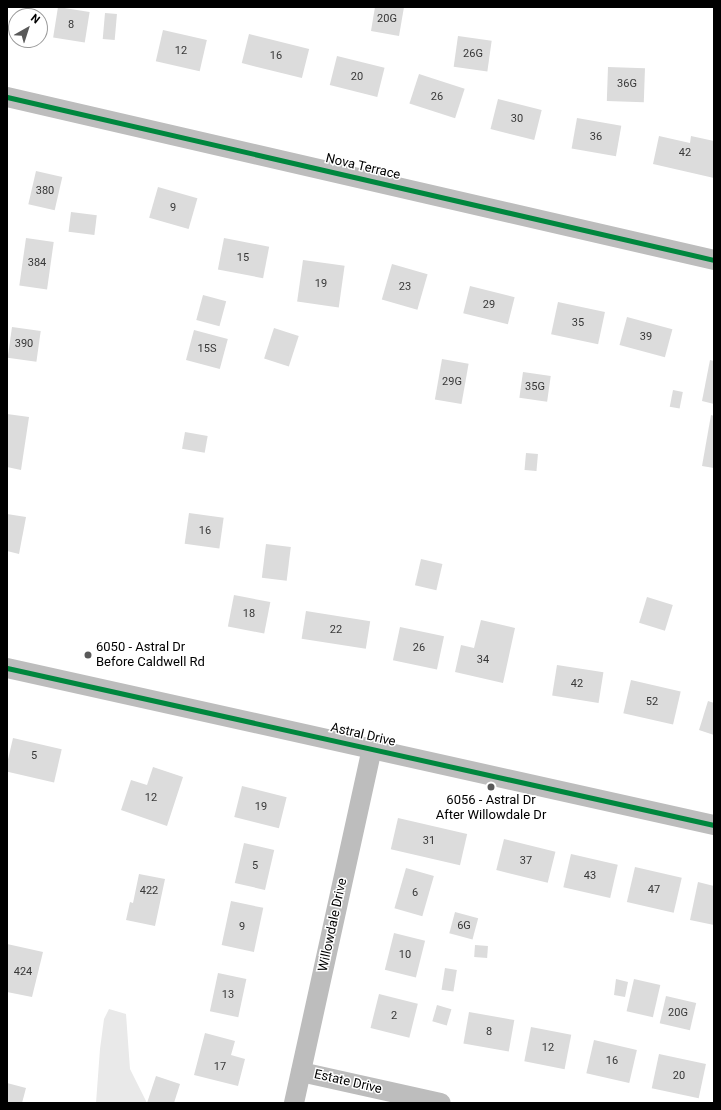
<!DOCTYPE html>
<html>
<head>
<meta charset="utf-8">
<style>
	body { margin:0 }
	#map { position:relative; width:721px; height:1110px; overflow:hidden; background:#fff; font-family:Roboto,sans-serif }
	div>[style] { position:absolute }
	.green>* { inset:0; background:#e9e9e9 }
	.building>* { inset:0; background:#dcdcdc; transform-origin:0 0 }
	.minor>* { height:20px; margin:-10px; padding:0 10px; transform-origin:10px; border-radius:10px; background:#bdbdbd }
	.cycleway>* { height:5px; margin:-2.5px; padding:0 2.5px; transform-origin:2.5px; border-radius:2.5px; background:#00873e }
	.dots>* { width:11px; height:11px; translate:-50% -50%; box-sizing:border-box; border:2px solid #fff; border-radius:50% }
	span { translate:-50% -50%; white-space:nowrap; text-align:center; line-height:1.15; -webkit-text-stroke:3px #fff; paint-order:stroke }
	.number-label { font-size:11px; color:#373737 }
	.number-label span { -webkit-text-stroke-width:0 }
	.street-label { font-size:13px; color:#000 }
	.poi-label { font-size:13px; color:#000 }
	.left { translate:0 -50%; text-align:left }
	.frame { position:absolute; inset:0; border:8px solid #000; pointer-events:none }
	.north { position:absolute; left:8px; top:8px; width:40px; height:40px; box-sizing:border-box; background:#fff; border:1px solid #999; border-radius:50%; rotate:39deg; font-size:11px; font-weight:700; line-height:16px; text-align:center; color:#000 }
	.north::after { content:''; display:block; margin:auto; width:14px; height:18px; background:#595959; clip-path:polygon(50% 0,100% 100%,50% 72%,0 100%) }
</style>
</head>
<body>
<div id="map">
	<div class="green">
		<i style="clip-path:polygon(109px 1009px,126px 1014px,130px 1069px,147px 1103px,96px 1103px,100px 1049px,104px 1019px)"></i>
	</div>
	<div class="building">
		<i style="left:58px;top:7px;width:32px;height:31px;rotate:9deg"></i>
		<i style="clip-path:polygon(375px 7px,404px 7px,399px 36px,371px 31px)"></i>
		<i style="left:105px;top:13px;width:12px;height:26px;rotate:5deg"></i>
		<i style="left:163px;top:30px;width:45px;height:32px;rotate:13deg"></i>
		<i style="left:249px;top:34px;width:62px;height:30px;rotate:14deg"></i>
		<i style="left:458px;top:36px;width:34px;height:31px;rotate:8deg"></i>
		<i style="left:337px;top:56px;width:49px;height:30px;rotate:14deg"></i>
		<i style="left:608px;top:67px;width:37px;height:34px;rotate:2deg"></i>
		<i style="left:419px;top:74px;width:48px;height:31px;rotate:18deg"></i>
		<i style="left:498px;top:99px;width:45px;height:31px;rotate:14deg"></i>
		<i style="left:577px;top:118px;width:45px;height:31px;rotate:10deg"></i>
		<i style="clip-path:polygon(659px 136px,690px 143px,691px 136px,714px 141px,714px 178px,653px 164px)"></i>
		<i style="left:36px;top:171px;width:27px;height:34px;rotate:13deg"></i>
		<i style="left:158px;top:187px;width:41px;height:32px;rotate:16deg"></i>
		<i style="left:71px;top:212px;width:26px;height:20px;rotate:7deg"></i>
		<i style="left:26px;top:238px;width:28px;height:48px;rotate:8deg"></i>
		<i style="left:224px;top:238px;width:46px;height:32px;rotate:11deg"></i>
		<i style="left:303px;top:260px;width:42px;height:42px;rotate:8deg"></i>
		<i style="left:392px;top:264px;width:37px;height:37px;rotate:16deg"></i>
		<i style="left:470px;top:286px;width:46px;height:28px;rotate:14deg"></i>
		<i style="left:203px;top:295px;width:24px;height:26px;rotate:15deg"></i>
		<i style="left:558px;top:302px;width:48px;height:33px;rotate:12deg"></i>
		<i style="left:627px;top:317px;width:47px;height:29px;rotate:15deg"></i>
		<i style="left:12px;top:327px;width:29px;height:31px;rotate:8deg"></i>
		<i style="left:274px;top:328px;width:26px;height:32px;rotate:18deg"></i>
		<i style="left:194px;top:330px;width:35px;height:31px;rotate:15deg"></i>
		<i style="left:442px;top:359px;width:27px;height:41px;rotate:10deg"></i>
		<i style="clip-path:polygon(710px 360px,714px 361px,714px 404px,702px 401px)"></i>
		<i style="left:523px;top:372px;width:28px;height:26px;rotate:8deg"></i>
		<i style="left:673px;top:390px;width:10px;height:17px;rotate:11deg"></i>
		<i style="clip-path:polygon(7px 414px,29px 417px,21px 470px,7px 467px)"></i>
		<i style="clip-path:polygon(711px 415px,714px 416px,714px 468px,702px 466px)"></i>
		<i style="left:185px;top:432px;width:23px;height:17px;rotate:10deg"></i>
		<i style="left:526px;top:453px;width:12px;height:17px;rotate:5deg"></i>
		<i style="left:189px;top:513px;width:35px;height:31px;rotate:8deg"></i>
		<i style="clip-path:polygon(7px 514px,26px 517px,19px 554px,7px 551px)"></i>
		<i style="left:266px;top:544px;width:25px;height:34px;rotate:7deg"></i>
		<i style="left:421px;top:559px;width:22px;height:27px;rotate:13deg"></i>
		<i style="left:234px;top:595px;width:37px;height:32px;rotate:11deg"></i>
		<i style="left:647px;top:597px;width:27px;height:27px;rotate:17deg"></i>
		<i style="left:306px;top:611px;width:65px;height:28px;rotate:9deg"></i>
		<i style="clip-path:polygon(481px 620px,515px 628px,503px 683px,455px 672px,461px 645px,474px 648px)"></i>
		<i style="left:400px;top:627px;width:45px;height:34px;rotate:12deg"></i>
		<i style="left:557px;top:665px;width:47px;height:31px;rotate:9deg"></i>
		<i style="left:631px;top:680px;width:51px;height:34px;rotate:13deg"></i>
		<i style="clip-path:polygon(708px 701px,714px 703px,714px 735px,699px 730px)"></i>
		<i style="left:13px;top:738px;width:50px;height:34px;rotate:13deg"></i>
		<i style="clip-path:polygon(153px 767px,183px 777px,167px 826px,121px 810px,131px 780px,147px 785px)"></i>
		<i style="left:242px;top:786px;width:46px;height:32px;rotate:14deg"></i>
		<i style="left:398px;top:818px;width:71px;height:32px;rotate:13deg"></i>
		<i style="left:504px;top:839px;width:53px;height:32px;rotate:14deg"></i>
		<i style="left:244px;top:843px;width:31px;height:41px;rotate:13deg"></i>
		<i style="left:571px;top:854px;width:48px;height:34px;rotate:13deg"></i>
		<i style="left:635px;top:867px;width:48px;height:36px;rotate:13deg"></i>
		<i style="left:406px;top:868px;width:29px;height:42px;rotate:16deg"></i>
		<i style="clip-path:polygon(139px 874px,165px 879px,155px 926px,126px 920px,130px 902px,133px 903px)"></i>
		<i style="clip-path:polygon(698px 882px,714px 886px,714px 925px,690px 920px)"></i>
		<i style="left:231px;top:901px;width:33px;height:45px;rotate:12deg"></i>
		<i style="left:455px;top:912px;width:24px;height:22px;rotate:15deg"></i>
		<i style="left:394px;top:933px;width:32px;height:38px;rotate:14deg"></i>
		<i style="clip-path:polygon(7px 944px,43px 952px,32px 997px,7px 992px)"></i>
		<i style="left:475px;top:945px;width:13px;height:12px;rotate:4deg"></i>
		<i style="left:445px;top:968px;width:12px;height:22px;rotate:9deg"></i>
		<i style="left:218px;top:973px;width:29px;height:39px;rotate:12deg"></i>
		<i style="clip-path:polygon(616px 979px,628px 982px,625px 997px,614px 995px)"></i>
		<i style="left:634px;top:979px;width:27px;height:33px;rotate:13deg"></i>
		<i style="left:379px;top:994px;width:40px;height:35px;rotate:14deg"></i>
		<i style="left:666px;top:996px;width:31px;height:28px;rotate:13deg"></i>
		<i style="left:437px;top:1005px;width:15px;height:17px;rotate:16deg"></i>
		<i style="left:469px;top:1012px;width:46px;height:32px;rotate:10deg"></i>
		<i style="left:531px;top:1027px;width:41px;height:35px;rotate:11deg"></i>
		<i style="clip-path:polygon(205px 1033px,235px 1041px,231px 1055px,245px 1059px,238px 1086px,194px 1075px)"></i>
		<i style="left:594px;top:1040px;width:44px;height:34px;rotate:13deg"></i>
		<i style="left:659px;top:1054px;width:48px;height:35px;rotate:12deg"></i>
		<i style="clip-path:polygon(156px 1076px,180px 1084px,174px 1103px,147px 1103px)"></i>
		<i style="clip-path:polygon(7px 1083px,26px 1088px,22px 1103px,7px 1103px)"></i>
	</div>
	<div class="minor">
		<i style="left:7px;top:97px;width:726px;rotate:12.98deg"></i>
		<i style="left:7px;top:668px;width:724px;rotate:12.52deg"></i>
		<i style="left:301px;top:1072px;width:143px;rotate:12.5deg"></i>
		<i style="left:294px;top:1103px;width:363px;rotate:-77.6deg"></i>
	</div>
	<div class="cycleway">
		<i style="left:7px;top:97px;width:726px;rotate:12.98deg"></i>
		<i style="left:7px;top:668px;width:724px;rotate:12.52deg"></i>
	</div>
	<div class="dots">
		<i style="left:88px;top:655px;background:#595959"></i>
		<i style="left:491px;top:787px;background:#595959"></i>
	</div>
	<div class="number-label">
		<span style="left:387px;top:19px">20G</span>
		<span style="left:71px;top:25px">8</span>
		<span style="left:181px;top:51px">12</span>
		<span style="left:473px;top:54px">26G</span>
		<span style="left:276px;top:56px">16</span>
		<span style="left:357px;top:77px">20</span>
		<span style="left:627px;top:84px">36G</span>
		<span style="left:437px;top:97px">26</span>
		<span style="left:517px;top:119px">30</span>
		<span style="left:596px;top:137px">36</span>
		<span style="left:685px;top:153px">42</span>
		<span style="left:45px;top:191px">380</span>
		<span style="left:173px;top:208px">9</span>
		<span style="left:243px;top:258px">15</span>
		<span style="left:37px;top:263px">384</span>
		<span style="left:321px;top:284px">19</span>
		<span style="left:405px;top:287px">23</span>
		<span style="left:489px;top:305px">29</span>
		<span style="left:578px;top:323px">35</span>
		<span style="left:646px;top:337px">39</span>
		<span style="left:24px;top:344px">390</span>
		<span style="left:207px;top:349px">15S</span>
		<span style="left:452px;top:382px">29G</span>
		<span style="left:535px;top:387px">35G</span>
		<span style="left:205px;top:531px">16</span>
		<span style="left:249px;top:614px">18</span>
		<span style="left:336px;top:630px">22</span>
		<span style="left:419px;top:648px">26</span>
		<span style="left:483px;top:660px">34</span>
		<span style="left:577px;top:684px">42</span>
		<span style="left:652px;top:702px">52</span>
		<span style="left:34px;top:756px">5</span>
		<span style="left:151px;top:798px">12</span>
		<span style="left:261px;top:807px">19</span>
		<span style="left:429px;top:841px">31</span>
		<span style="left:526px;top:861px">37</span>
		<span style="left:255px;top:866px">5</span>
		<span style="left:590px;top:876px">43</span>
		<span style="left:654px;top:890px">47</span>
		<span style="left:149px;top:891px">422</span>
		<span style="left:415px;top:893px">6</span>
		<span style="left:464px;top:926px">6G</span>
		<span style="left:242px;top:927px">9</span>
		<span style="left:405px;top:955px">10</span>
		<span style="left:23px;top:972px">424</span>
		<span style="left:228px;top:995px">13</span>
		<span style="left:678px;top:1013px">20G</span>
		<span style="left:394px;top:1016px">2</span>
		<span style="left:489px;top:1032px">8</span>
		<span style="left:548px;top:1048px">12</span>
		<span style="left:612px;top:1061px">16</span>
		<span style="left:220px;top:1067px">17</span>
		<span style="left:679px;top:1076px">20</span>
	</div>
	<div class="street-label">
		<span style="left:363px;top:167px;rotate:13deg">Nova Terrace</span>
		<span style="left:363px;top:735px;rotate:13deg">Astral Drive</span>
		<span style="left:333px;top:925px;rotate:-78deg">Willowdale Drive</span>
		<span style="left:348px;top:1082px;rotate:13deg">Estate Drive</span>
	</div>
	<div class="poi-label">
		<span class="left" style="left:96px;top:655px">6050 - Astral Dr<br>Before Caldwell Rd</span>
		<span style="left:491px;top:808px">6056 - Astral Dr<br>After Willowdale Dr</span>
	</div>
	<div class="frame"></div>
	<div class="north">N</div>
</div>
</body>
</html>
